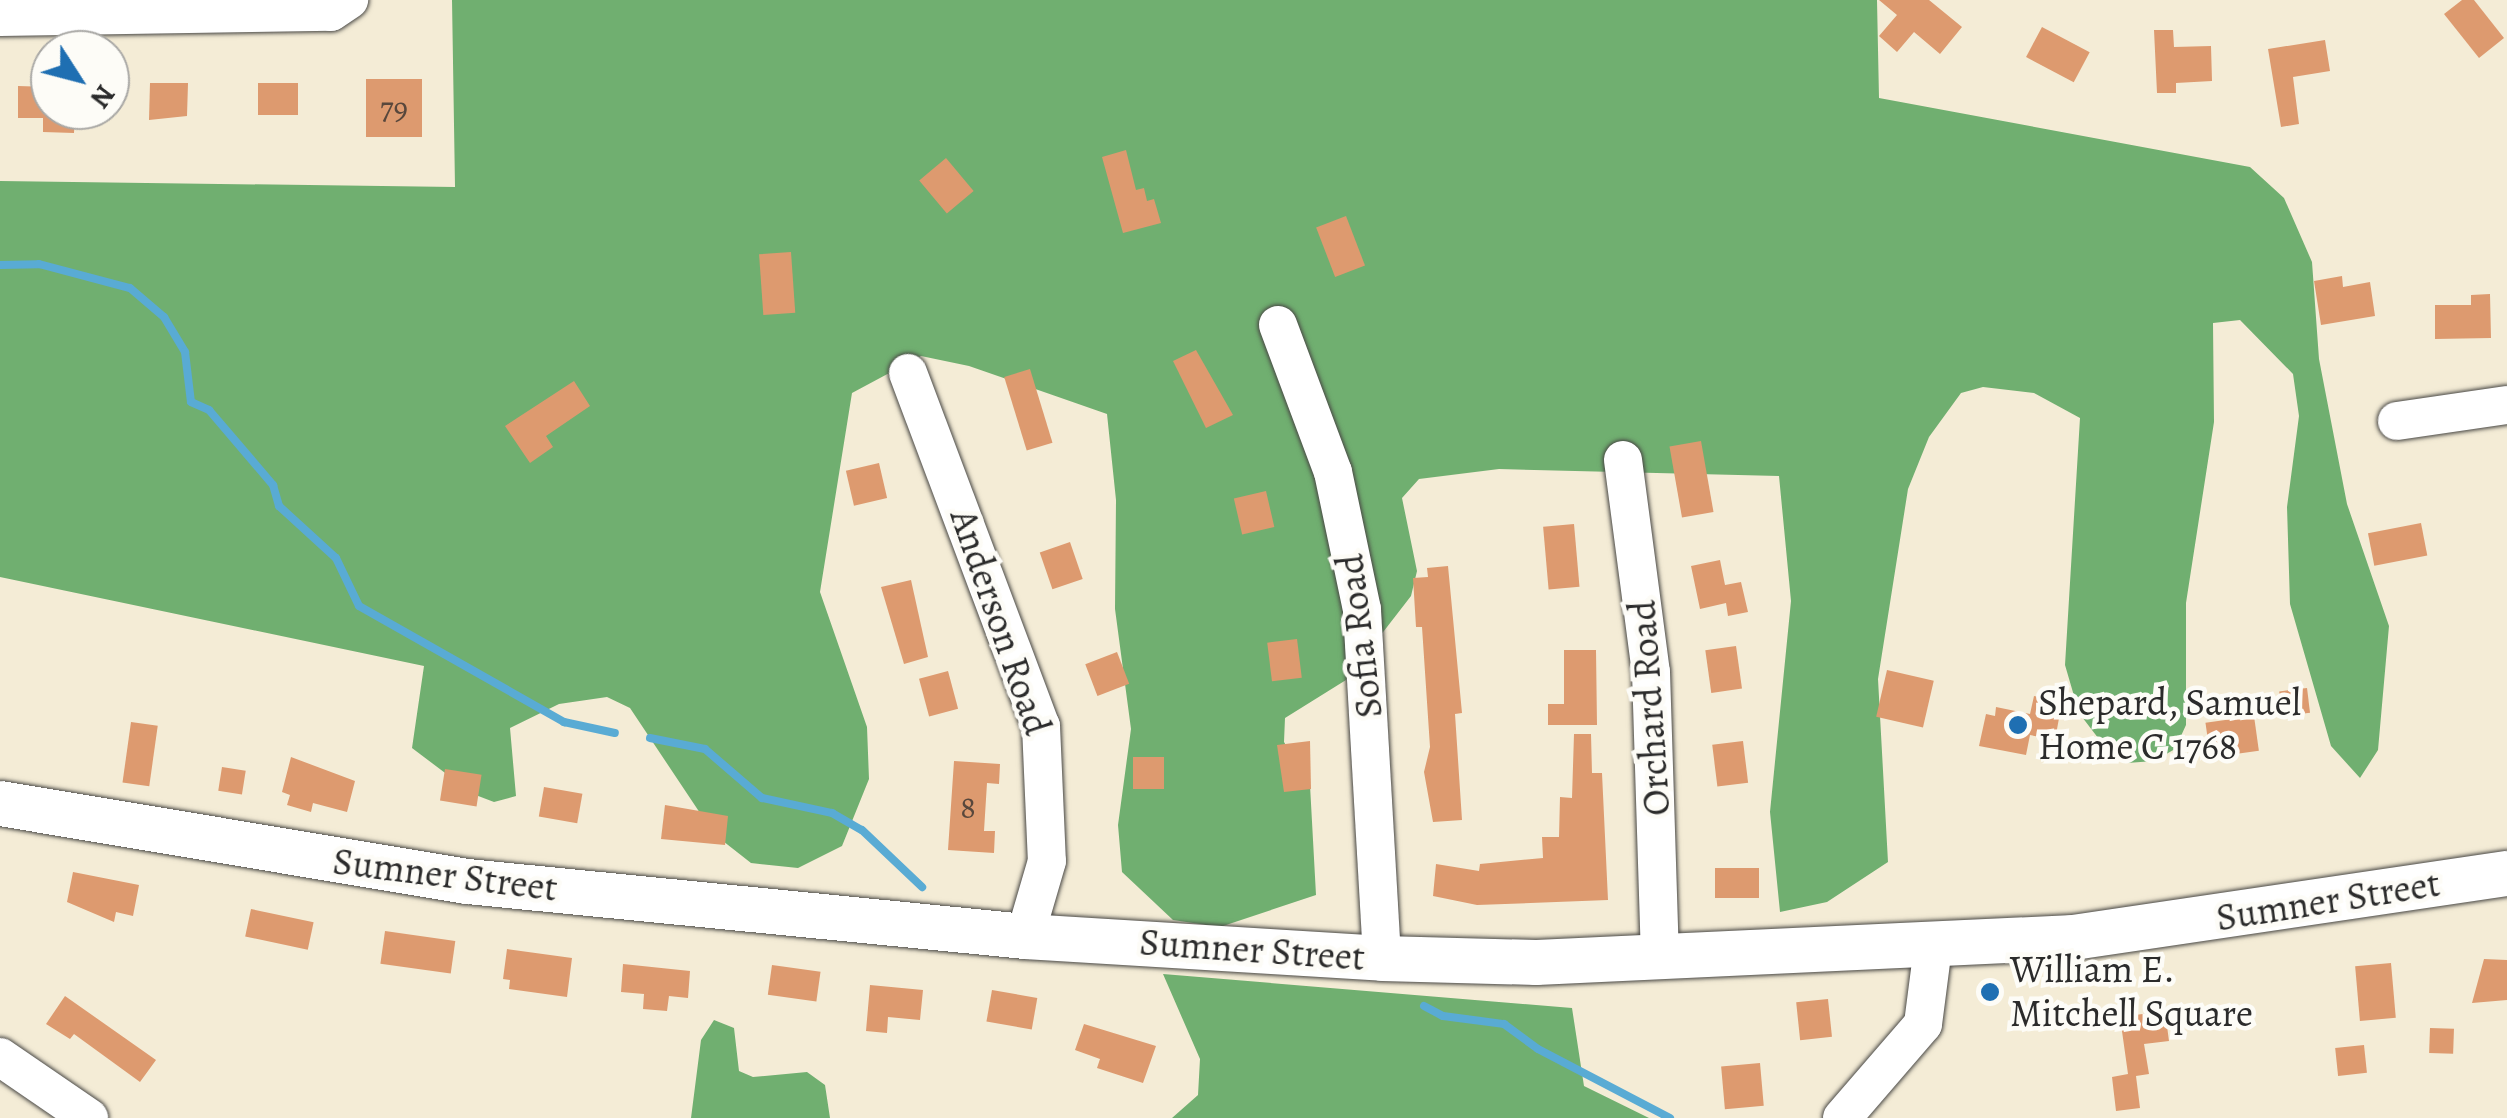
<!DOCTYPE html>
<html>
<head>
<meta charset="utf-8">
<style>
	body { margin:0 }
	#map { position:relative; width:2507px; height:1118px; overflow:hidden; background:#f4ecd6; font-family:Alegreya,serif }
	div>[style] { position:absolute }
	.forest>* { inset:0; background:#70af70 }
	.stream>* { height:8px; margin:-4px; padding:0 4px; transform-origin:4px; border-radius:4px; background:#59abd4 }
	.building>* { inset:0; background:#dd9a6f; transform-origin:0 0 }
	.roads { filter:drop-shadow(0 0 2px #494845) drop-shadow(0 0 2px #494845) }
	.minor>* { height:38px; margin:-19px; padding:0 19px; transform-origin:19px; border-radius:19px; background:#fff }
	.major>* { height:45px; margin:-22.5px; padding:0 22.5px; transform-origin:22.5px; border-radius:22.5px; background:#fff }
	.dots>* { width:28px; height:28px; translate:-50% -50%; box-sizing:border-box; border:5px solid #fdfcf7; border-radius:50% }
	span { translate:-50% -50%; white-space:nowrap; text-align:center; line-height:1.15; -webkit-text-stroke:9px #fdfcf7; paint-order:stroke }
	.number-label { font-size:32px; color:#58473c }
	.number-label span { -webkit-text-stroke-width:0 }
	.street-label { font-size:38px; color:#2b2b2b }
	.poi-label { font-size:38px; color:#2b2b2b }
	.left { translate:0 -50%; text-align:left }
	.north { position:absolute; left:30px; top:30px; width:100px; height:100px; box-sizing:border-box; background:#fdfcf7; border:2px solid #a9a8a5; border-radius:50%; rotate:126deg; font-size:28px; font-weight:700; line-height:40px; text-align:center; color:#2b2b2b }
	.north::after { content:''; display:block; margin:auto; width:35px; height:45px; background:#1f6fb2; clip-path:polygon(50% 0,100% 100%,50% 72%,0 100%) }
</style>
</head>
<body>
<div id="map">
	<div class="forest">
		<i style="clip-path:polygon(452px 0,1877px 0,1879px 98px,2250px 167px,2284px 198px,2312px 262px,2319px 359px,2347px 504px,2389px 626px,2378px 750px,2360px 778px,2331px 746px,2290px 604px,2287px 507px,2299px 416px,2293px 374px,2240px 320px,2213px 323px,2214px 422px,2186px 603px,2186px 725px,2175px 749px,2154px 761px,2127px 763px,2108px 751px,2079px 713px,2065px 665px,2080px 418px,2034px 393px,1983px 387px,1961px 393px,1929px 437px,1908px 489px,1878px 679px,1888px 862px,1827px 902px,1780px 912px,1770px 812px,1791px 601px,1779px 476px,1499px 469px,1419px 479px,1402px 498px,1417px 571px,1411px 596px,1346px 680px,1285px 718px,1284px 742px,1310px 785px,1316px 895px,1220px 927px,1173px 920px,1122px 872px,1118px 825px,1131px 729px,1115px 609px,1116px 500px,1107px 414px,969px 366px,921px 356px,852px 393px,820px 592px,867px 727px,869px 779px,842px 846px,798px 868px,751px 863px,714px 834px,630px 708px,607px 697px,559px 704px,510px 728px,516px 796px,494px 802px,473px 794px,412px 748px,424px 666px,0 577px,0 181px,455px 187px)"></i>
		<i style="clip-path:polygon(1163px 974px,1572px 1008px,1584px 1086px,1649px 1118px,1172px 1118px,1198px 1095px,1200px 1059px)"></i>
		<i style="clip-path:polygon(714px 1020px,734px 1028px,739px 1071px,753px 1077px,807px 1072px,825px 1085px,830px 1118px,691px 1118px,701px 1040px)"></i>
	</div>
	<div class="stream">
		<i style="left:0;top:265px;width:39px;rotate:-1deg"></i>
		<i style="left:39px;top:264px;width:94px;rotate:14.8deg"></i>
		<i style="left:130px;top:288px;width:45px;rotate:40.5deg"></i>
		<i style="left:164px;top:317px;width:41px;rotate:59deg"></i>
		<i style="left:185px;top:352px;width:50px;rotate:83.2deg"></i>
		<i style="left:191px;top:402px;width:20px;rotate:24deg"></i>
		<i style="left:209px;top:410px;width:99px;rotate:49.5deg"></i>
		<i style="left:273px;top:485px;width:22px;rotate:74deg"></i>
		<i style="left:279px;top:506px;width:77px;rotate:42.4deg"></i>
		<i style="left:336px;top:558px;width:53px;rotate:64.4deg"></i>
		<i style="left:359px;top:606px;width:236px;rotate:29.5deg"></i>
		<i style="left:564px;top:722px;width:52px;rotate:12.2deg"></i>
		<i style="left:650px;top:738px;width:56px;rotate:11.3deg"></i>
		<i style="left:705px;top:749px;width:75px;rotate:40.7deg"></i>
		<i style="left:762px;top:798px;width:72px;rotate:12.1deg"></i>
		<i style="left:832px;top:813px;width:34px;rotate:30deg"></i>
		<i style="left:862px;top:830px;width:83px;rotate:43.5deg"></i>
		<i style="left:1424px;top:1006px;width:21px;rotate:28deg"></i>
		<i style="left:1443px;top:1016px;width:62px;rotate:7.5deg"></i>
		<i style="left:1504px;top:1024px;width:42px;rotate:36.3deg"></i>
		<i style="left:1538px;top:1049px;width:149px;rotate:27.6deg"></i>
	</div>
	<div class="building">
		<i style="clip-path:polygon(1879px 0,1929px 0,1962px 27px,1940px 54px,1914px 32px,1897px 52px,1879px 36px,1897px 15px)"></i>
		<i style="clip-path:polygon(2462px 0,2474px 0,2504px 38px,2479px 58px,2444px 14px)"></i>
		<i style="left:2042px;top:27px;width:54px;height:34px;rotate:28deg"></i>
		<i style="clip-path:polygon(2154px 30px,2173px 30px,2174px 47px,2211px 46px,2212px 81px,2176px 83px,2176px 93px,2157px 93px)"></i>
		<i style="clip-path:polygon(2325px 40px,2330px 71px,2293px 77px,2299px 124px,2281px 127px,2268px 49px)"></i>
		<i style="left:366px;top:79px;width:56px;height:58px"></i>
		<i style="clip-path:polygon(150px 83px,188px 83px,187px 116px,149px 120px)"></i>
		<i style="left:258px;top:83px;width:40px;height:32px"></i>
		<i style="clip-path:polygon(18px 86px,50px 87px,50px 110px,75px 110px,74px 133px,43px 132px,43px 118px,18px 118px)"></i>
		<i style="clip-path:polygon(1126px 150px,1136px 190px,1144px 188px,1147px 201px,1154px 199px,1161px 223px,1123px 233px,1102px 157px)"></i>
		<i style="left:946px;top:158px;width:43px;height:35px;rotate:50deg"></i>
		<i style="left:1346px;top:216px;width:53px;height:32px;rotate:69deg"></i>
		<i style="left:791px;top:252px;width:61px;height:32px;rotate:86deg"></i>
		<i style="clip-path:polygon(2342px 276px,2343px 287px,2370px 282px,2375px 316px,2321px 325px,2314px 281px)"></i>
		<i style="clip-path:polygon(2490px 294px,2491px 338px,2435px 339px,2435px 305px,2471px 305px,2471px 295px)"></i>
		<i style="clip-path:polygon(1196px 350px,1233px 415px,1206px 428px,1173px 361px)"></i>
		<i style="left:1030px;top:369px;width:77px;height:27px;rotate:73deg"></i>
		<i style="clip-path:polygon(574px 381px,590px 406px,546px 436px,553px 447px,530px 463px,505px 426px)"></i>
		<i style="left:1701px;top:441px;width:72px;height:32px;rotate:80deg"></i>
		<i style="left:879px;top:463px;width:36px;height:34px;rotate:77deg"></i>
		<i style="left:1266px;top:491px;width:37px;height:33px;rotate:77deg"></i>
		<i style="left:2421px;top:523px;width:33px;height:54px;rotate:79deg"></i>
		<i style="left:1574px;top:524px;width:63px;height:31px;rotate:85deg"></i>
		<i style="left:1070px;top:542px;width:39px;height:32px;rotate:71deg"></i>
		<i style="clip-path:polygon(1720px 560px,1725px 585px,1741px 582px,1748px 612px,1728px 616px,1726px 603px,1700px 609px,1691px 566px)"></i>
		<i style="clip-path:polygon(1448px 566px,1462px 713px,1455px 714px,1462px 820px,1433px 822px,1424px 772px,1430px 747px,1422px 627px,1416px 627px,1413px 578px,1428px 577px,1427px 568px)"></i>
		<i style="clip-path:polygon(911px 580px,928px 657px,904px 664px,881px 587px)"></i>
		<i style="left:1297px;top:639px;width:39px;height:30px;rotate:83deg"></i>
		<i style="left:1736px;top:646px;width:43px;height:31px;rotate:82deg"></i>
		<i style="clip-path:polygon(1564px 650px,1596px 650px,1597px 725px,1548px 725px,1548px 704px,1564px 704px)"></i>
		<i style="left:1117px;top:652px;width:34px;height:34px;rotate:69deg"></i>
		<i style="left:1887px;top:670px;width:48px;height:48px;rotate:13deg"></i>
		<i style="left:948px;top:671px;width:39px;height:30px;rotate:75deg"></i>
		<i style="left:2307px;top:688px;width:25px;height:28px;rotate:83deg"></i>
		<i style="clip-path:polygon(2034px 696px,2062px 702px,2055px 740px,2030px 735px,2026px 755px,1979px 746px,1986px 714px,1995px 716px,1996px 707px,2030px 714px)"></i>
		<i style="left:2254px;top:716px;width:35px;height:49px;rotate:82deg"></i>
		<i style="left:131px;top:722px;width:27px;height:61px;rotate:8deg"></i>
		<i style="clip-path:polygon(1574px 734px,1591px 734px,1592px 773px,1602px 773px,1608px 900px,1477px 905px,1433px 896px,1436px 864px,1479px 871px,1480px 864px,1543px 858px,1542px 837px,1559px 837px,1560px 797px,1572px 798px)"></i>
		<i style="clip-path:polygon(1310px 741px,1311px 789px,1284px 792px,1277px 745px)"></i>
		<i style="left:1743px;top:741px;width:42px;height:31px;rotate:83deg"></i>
		<i style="clip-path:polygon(291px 757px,355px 781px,347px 812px,313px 803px,311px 812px,287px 805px,290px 795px,282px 792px)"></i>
		<i style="left:1133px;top:757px;width:31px;height:32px"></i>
		<i style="clip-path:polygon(954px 761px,1000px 764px,999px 784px,987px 783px,984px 831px,995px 831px,994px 853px,948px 850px)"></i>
		<i style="left:222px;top:767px;width:24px;height:24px;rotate:9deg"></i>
		<i style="left:445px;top:769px;width:37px;height:32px;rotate:9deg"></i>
		<i style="left:544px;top:787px;width:39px;height:30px;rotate:10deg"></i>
		<i style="clip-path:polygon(665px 805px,728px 816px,725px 845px,661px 839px)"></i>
		<i style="left:1715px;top:868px;width:44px;height:30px"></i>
		<i style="clip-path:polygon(73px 872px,139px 885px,133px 916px,116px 912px,114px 922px,67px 902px)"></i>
		<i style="left:251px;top:909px;width:64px;height:28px;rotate:12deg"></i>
		<i style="left:385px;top:931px;width:71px;height:33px;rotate:8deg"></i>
		<i style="clip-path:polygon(507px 949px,572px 958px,567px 997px,509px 989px,510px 980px,503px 979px)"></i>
		<i style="clip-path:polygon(2484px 959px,2507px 960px,2507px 1000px,2472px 1003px)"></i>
		<i style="left:2391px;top:963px;width:55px;height:36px;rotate:85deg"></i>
		<i style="clip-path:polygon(623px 964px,690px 971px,688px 998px,669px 996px,667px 1011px,643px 1009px,644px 994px,621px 992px)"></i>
		<i style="left:772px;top:965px;width:49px;height:30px;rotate:8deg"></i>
		<i style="clip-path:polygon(870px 985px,923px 990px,920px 1020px,888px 1017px,887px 1033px,866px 1031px)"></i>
		<i style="left:992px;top:990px;width:46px;height:32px;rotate:10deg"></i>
		<i style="clip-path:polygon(65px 996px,156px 1060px,140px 1082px,74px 1034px,70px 1039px,46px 1024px)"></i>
		<i style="left:1828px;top:999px;width:38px;height:32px;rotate:84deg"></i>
		<i style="clip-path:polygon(2165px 1011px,2169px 1041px,2144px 1044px,2149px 1074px,2136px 1076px,2140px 1108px,2116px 1111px,2112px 1077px,2128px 1074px,2120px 1017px)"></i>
		<i style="clip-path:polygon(1084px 1024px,1156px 1046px,1143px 1083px,1097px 1068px,1100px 1059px,1075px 1050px)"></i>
		<i style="left:2430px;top:1028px;width:24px;height:25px;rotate:2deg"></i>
		<i style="left:2364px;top:1045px;width:28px;height:29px;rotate:84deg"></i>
		<i style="left:1760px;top:1063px;width:43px;height:39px;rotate:85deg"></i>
	</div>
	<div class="roads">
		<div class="minor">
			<i style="left:0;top:17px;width:331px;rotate:-0.9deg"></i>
			<i style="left:331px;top:12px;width:22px;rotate:-34deg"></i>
			<i style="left:1278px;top:325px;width:157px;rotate:69.5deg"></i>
			<i style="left:1333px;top:472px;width:141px;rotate:78.1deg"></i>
			<i style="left:1362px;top:610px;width:349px;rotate:86.7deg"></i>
			<i style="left:908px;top:373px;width:377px;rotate:69.4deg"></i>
			<i style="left:1041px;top:726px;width:135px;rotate:87.5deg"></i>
			<i style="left:1047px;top:861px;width:78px;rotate:106.3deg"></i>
			<i style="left:2397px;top:421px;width:111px;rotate:-8.3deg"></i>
			<i style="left:1623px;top:460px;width:214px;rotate:82.5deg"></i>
			<i style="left:1651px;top:672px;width:285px;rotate:88.2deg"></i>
			<i style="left:0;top:1057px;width:108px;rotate:34.4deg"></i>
			<i style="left:1842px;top:1118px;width:124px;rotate:-49.2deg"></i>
			<i style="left:1923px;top:1024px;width:78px;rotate:-82.6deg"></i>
		</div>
		<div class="major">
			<i style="left:0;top:803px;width:473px;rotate:9.5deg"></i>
			<i style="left:467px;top:881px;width:561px;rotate:5.63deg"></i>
			<i style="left:1025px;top:936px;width:358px;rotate:3.5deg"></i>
			<i style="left:1382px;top:958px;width:154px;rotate:1.5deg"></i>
			<i style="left:1536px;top:962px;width:538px;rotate:-2.67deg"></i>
			<i style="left:2073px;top:937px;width:439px;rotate:-8.4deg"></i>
		</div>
	</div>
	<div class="dots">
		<i style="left:2018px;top:725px;background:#1f6fb2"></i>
		<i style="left:1990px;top:992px;background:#1f6fb2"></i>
	</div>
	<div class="number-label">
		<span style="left:394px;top:108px">79</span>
		<span style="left:968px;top:807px">8</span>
	</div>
	<div class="street-label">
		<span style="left:1000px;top:622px;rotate:71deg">Anderson Road</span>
		<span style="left:1360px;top:636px;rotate:-97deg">Sofia Road</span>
		<span style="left:1650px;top:708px;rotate:-94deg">Orchard Road</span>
		<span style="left:445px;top:875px;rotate:7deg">Sumner Street</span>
		<span style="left:2328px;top:901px;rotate:-9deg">Sumner Street</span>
		<span style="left:1252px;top:950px;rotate:4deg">Sumner Street</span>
	</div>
	<div class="poi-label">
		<span class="left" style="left:2038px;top:725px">Shepard, Samuel<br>Home C 1768</span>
		<span class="left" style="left:2010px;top:992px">William E.<br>Mitchell Square</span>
	</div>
	<div class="north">N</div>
</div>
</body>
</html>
